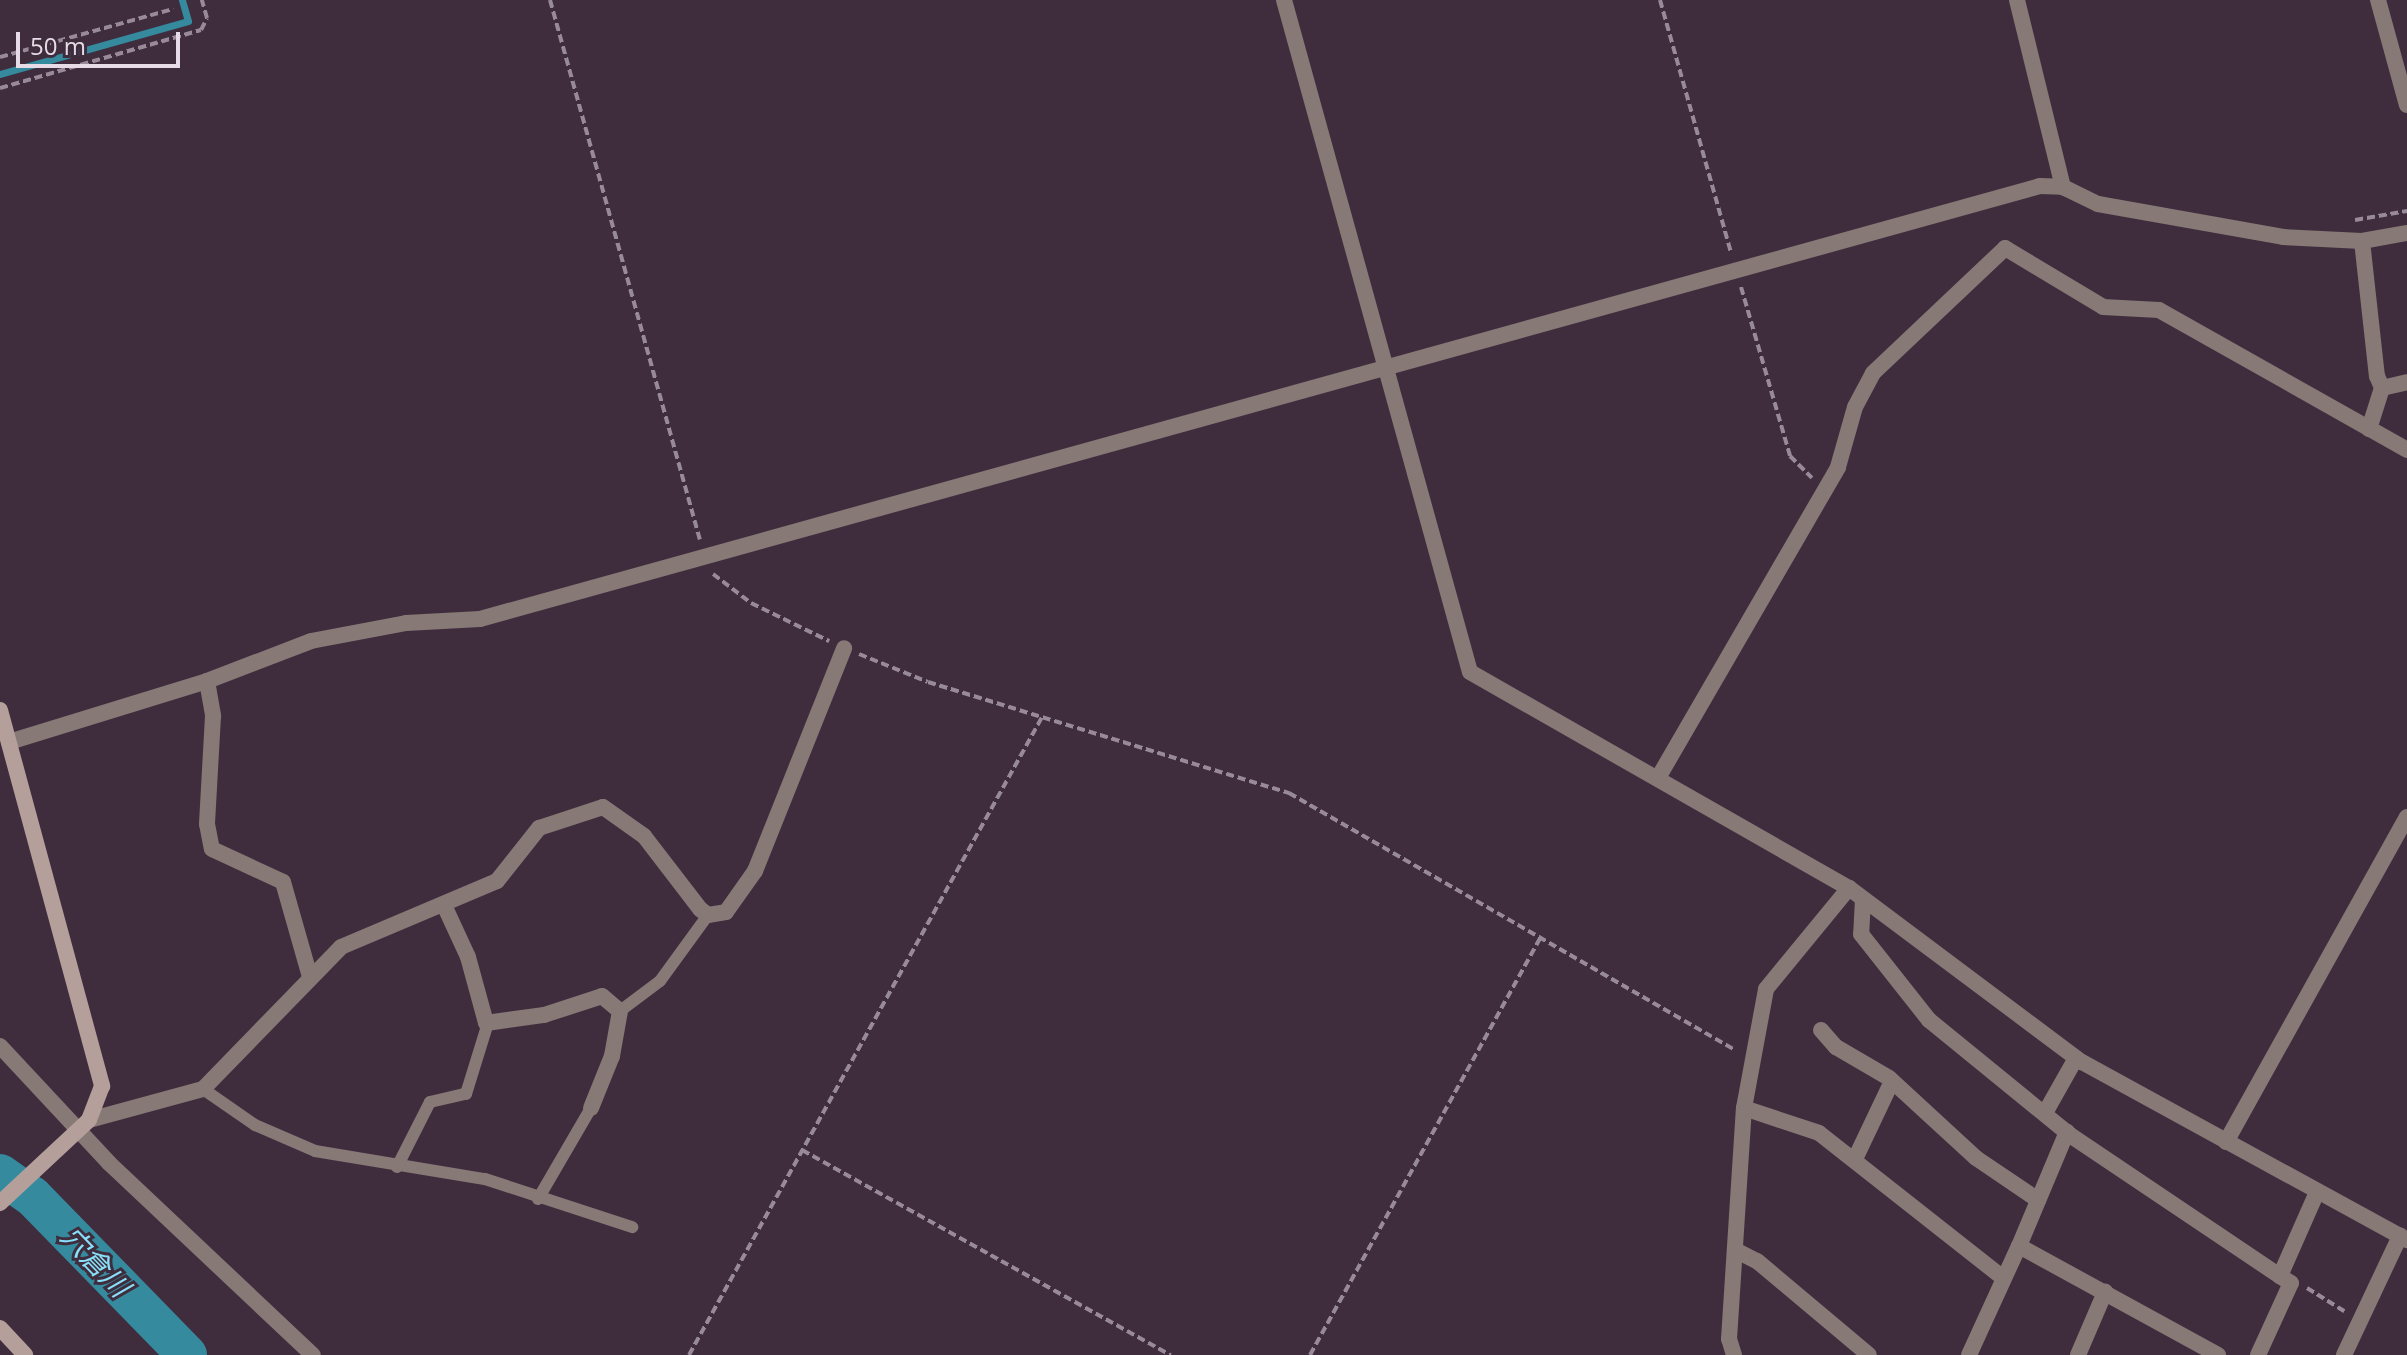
<!DOCTYPE html>
<html>
<head>
<meta charset="utf-8">
<style>
	body { margin:0 }
	#map { position:relative; width:2407px; height:1355px; overflow:hidden; background:#3f2d3e; font-family:"Open Sans","Noto Sans JP",sans-serif }
	div>[style] { position:absolute }
	.stream>* { height:7px; margin:-3.5px; padding:0 3.5px; transform-origin:3.5px; border-radius:3.5px; background:#368a9e }
	.river>* { height:40px; margin:-20px; padding:0 20px; transform-origin:20px; border-radius:20px; background:#368a9e }
	.path>* { height:4px; margin-top:-2px; transform-origin:0; background:repeating-linear-gradient(90deg,#988a98 0 8px,transparent 0 12px) }
	.lane>* { height:12px; margin:-6px; padding:0 6px; transform-origin:6px; border-radius:6px; background:#867976 }
	.street>* { height:16px; margin:-8px; padding:0 8px; transform-origin:8px; border-radius:8px; background:#867976 }
	.secondary>* { height:16px; margin:-8px; padding:0 8px; transform-origin:8px; border-radius:8px; background:#b49f9b }
	span { translate:-50% -50%; white-space:nowrap; text-align:center; line-height:1.15; -webkit-text-stroke:6px #3f2d3e; paint-order:stroke }
	.water-label { font-size:28px; color:#88e1f9; font-style:italic }
	.scale { position:absolute; left:16px; top:32px; width:164px; height:36px; box-sizing:border-box; border:4px solid #e6dbe6; border-top:0; padding-left:10px; font-size:24px; line-height:28px; white-space:nowrap; color:#e6dbe6; -webkit-text-stroke:6px #3f2d3e; paint-order:stroke }
</style>
</head>
<body>
<div id="map">
	<div class="stream">
		<i style="left:0;top:74px;width:195px;rotate:-15.7deg"></i>
		<i style="left:188px;top:21px;width:22px;rotate:-106deg"></i>
	</div>
	<div class="river">
		<i style="left:0;top:1174px;width:39px;rotate:35deg"></i>
		<i style="left:32px;top:1196px;width:222px;rotate:45.7deg"></i>
	</div>
	<div class="path">
		<i style="left:550px;top:0;width:560px;rotate:74.48deg"></i>
		<i style="left:1660px;top:0;width:262px;rotate:74.3deg"></i>
		<i style="left:0;top:57px;width:180px;rotate:-15.5deg"></i>
		<i style="left:0;top:88px;width:209px;rotate:-16.1deg"></i>
		<i style="left:201px;top:30px;width:13px;rotate:-63deg"></i>
		<i style="left:207px;top:18px;width:19px;rotate:-106deg"></i>
		<i style="left:2355px;top:220px;width:53px;rotate:-9.8deg"></i>
		<i style="left:1741px;top:287px;width:176px;rotate:73.8deg"></i>
		<i style="left:1790px;top:456px;width:31px;rotate:45deg"></i>
		<i style="left:713px;top:574px;width:48px;rotate:37.3deg"></i>
		<i style="left:751px;top:603px;width:87px;rotate:26deg"></i>
		<i style="left:859px;top:654px;width:74px;rotate:22.1deg"></i>
		<i style="left:928px;top:682px;width:378px;rotate:17.1deg"></i>
		<i style="left:1289px;top:793px;width:515px;rotate:29.95deg"></i>
		<i style="left:802px;top:1150px;width:422px;rotate:29.1deg"></i>
		<i style="left:2307px;top:1288px;width:44px;rotate:31.9deg"></i>
		<i style="left:689px;top:1355px;width:729px;rotate:-61.04deg"></i>
		<i style="left:1310px;top:1355px;width:478px;rotate:-61.1deg"></i>
	</div>
	<div class="lane">
		<i style="left:620px;top:1011px;width:50px;rotate:-36.9deg"></i>
		<i style="left:660px;top:981px;width:82px;rotate:-54deg"></i>
		<i style="left:203px;top:1089px;width:63px;rotate:34.7deg"></i>
		<i style="left:255px;top:1125px;width:65px;rotate:23.4deg"></i>
		<i style="left:315px;top:1151px;width:172px;rotate:9.4deg"></i>
		<i style="left:485px;top:1179px;width:155px;rotate:18.1deg"></i>
		<i style="left:397px;top:1167px;width:73px;rotate:-63.1deg"></i>
		<i style="left:430px;top:1102px;width:37px;rotate:-13deg"></i>
		<i style="left:466px;top:1094px;width:74px;rotate:-72.8deg"></i>
		<i style="left:538px;top:1199px;width:105px;rotate:-59.8deg"></i>
	</div>
	<div class="street">
		<i style="left:1284px;top:0;width:697px;rotate:74.53deg"></i>
		<i style="left:1470px;top:672px;width:436px;rotate:29.7deg"></i>
		<i style="left:1849px;top:888px;width:291px;rotate:36.8deg"></i>
		<i style="left:2082px;top:1062px;width:371px;rotate:28.7deg"></i>
		<i style="left:2017px;top:0;width:193px;rotate:76.2deg"></i>
		<i style="left:2378px;top:0;width:109px;rotate:74.6deg"></i>
		<i style="left:2362px;top:241px;width:136px;rotate:83.7deg"></i>
		<i style="left:2377px;top:376px;width:13px;rotate:67deg"></i>
		<i style="left:2382px;top:388px;width:26px;rotate:-13deg"></i>
		<i style="left:2369px;top:429px;width:43px;rotate:-72.4deg"></i>
		<i style="left:207px;top:681px;width:36px;rotate:80deg"></i>
		<i style="left:213px;top:716px;width:108px;rotate:93.2deg"></i>
		<i style="left:207px;top:824px;width:25px;rotate:79deg"></i>
		<i style="left:212px;top:849px;width:78px;rotate:24.9deg"></i>
		<i style="left:283px;top:882px;width:99px;rotate:74.1deg"></i>
		<i style="left:9px;top:742px;width:207px;rotate:-17.1deg"></i>
		<i style="left:207px;top:681px;width:111px;rotate:-21deg"></i>
		<i style="left:311px;top:641px;width:97px;rotate:-10.7deg"></i>
		<i style="left:406px;top:623px;width:74px;rotate:-3.1deg"></i>
		<i style="left:480px;top:619px;width:1619px;rotate:-15.51deg"></i>
		<i style="left:2040px;top:186px;width:23px;rotate:2deg"></i>
		<i style="left:2063px;top:187px;width:39px;rotate:26deg"></i>
		<i style="left:2098px;top:204px;width:188px;rotate:10.1deg"></i>
		<i style="left:2283px;top:237px;width:79px;rotate:2.9deg"></i>
		<i style="left:2362px;top:241px;width:46px;rotate:-10.1deg"></i>
		<i style="left:1658px;top:778px;width:359px;rotate:-59.9deg"></i>
		<i style="left:1838px;top:467px;width:62px;rotate:-74.2deg"></i>
		<i style="left:1855px;top:407px;width:38px;rotate:-62deg"></i>
		<i style="left:1873px;top:373px;width:182px;rotate:-43.4deg"></i>
		<i style="left:2005px;top:248px;width:114px;rotate:31deg"></i>
		<i style="left:2103px;top:307px;width:56px;rotate:3.1deg"></i>
		<i style="left:2159px;top:310px;width:285px;rotate:29.4deg"></i>
		<i style="left:1863px;top:899px;width:35px;rotate:93deg"></i>
		<i style="left:1861px;top:934px;width:110px;rotate:51.7deg"></i>
		<i style="left:1929px;top:1020px;width:182px;rotate:39.2deg"></i>
		<i style="left:2070px;top:1135px;width:253px;rotate:33.9deg"></i>
		<i style="left:444px;top:905px;width:57px;rotate:65.2deg"></i>
		<i style="left:468px;top:957px;width:68px;rotate:74.7deg"></i>
		<i style="left:486px;top:1023px;width:59px;rotate:-7.9deg"></i>
		<i style="left:544px;top:1015px;width:61px;rotate:-18.1deg"></i>
		<i style="left:602px;top:996px;width:23px;rotate:40deg"></i>
		<i style="left:620px;top:1011px;width:46px;rotate:100.1deg"></i>
		<i style="left:612px;top:1056px;width:56px;rotate:112deg"></i>
		<i style="left:1821px;top:1030px;width:23px;rotate:49deg"></i>
		<i style="left:1836px;top:1047px;width:61px;rotate:30.3deg"></i>
		<i style="left:1889px;top:1078px;width:118px;rotate:42.6deg"></i>
		<i style="left:1976px;top:1158px;width:75px;rotate:34.1deg"></i>
		<i style="left:0;top:1046px;width:160px;rotate:47deg"></i>
		<i style="left:109px;top:1163px;width:280px;rotate:43.3deg"></i>
		<i style="left:1744px;top:1108px;width:79px;rotate:18.4deg"></i>
		<i style="left:1819px;top:1133px;width:234px;rotate:38.2deg"></i>
		<i style="left:2045px;top:1113px;width:63px;rotate:-60.6deg"></i>
		<i style="left:89px;top:1120px;width:118px;rotate:-15.2deg"></i>
		<i style="left:203px;top:1089px;width:198px;rotate:-45.8deg"></i>
		<i style="left:341px;top:947px;width:169px;rotate:-22.9deg"></i>
		<i style="left:497px;top:881px;width:68px;rotate:-51.6deg"></i>
		<i style="left:539px;top:828px;width:67px;rotate:-18.2deg"></i>
		<i style="left:603px;top:807px;width:50px;rotate:35.3deg"></i>
		<i style="left:644px;top:836px;width:92px;rotate:52.5deg"></i>
		<i style="left:700px;top:909px;width:10px;rotate:37deg"></i>
		<i style="left:708px;top:915px;width:18px;rotate:-9deg"></i>
		<i style="left:726px;top:912px;width:50px;rotate:-54.7deg"></i>
		<i style="left:755px;top:871px;width:240px;rotate:-68.2deg"></i>
		<i style="left:2226px;top:1142px;width:372px;rotate:-60.9deg"></i>
		<i style="left:1855px;top:1159px;width:86px;rotate:-64.6deg"></i>
		<i style="left:2019px;top:1246px;width:124px;rotate:-67.2deg"></i>
		<i style="left:1735px;top:1250px;width:25px;rotate:27deg"></i>
		<i style="left:1757px;top:1261px;width:146px;rotate:40deg"></i>
		<i style="left:1734px;top:1355px;width:17px;rotate:-107deg"></i>
		<i style="left:1729px;top:1339px;width:231px;rotate:-86.3deg"></i>
		<i style="left:1744px;top:1108px;width:121px;rotate:-79.5deg"></i>
		<i style="left:1766px;top:989px;width:131px;rotate:-50.6deg"></i>
		<i style="left:1969px;top:1355px;width:120px;rotate:-65.4deg"></i>
		<i style="left:2019px;top:1246px;width:227px;rotate:28.7deg"></i>
		<i style="left:2078px;top:1355px;width:69px;rotate:-66.8deg"></i>
		<i style="left:2258px;top:1355px;width:79px;rotate:-65.4deg"></i>
		<i style="left:2291px;top:1283px;width:13px;rotate:-148deg"></i>
		<i style="left:2280px;top:1276px;width:92px;rotate:-66.2deg"></i>
		<i style="left:2344px;top:1355px;width:132px;rotate:-64.8deg"></i>
	</div>
	<div class="secondary">
		<i style="left:0;top:710px;width:390px;rotate:74.8deg"></i>
		<i style="left:102px;top:1086px;width:36px;rotate:111deg"></i>
		<i style="left:89px;top:1120px;width:122px;rotate:137deg"></i>
		<i style="left:0;top:1328px;width:37px;rotate:47deg"></i>
	</div>
	<div class="water-label">
		<span style="left:96px;top:1261px;rotate:46deg">穴倉川</span>
	</div>
	<div class="scale">50 m</div>
</div>
</body>
</html>
